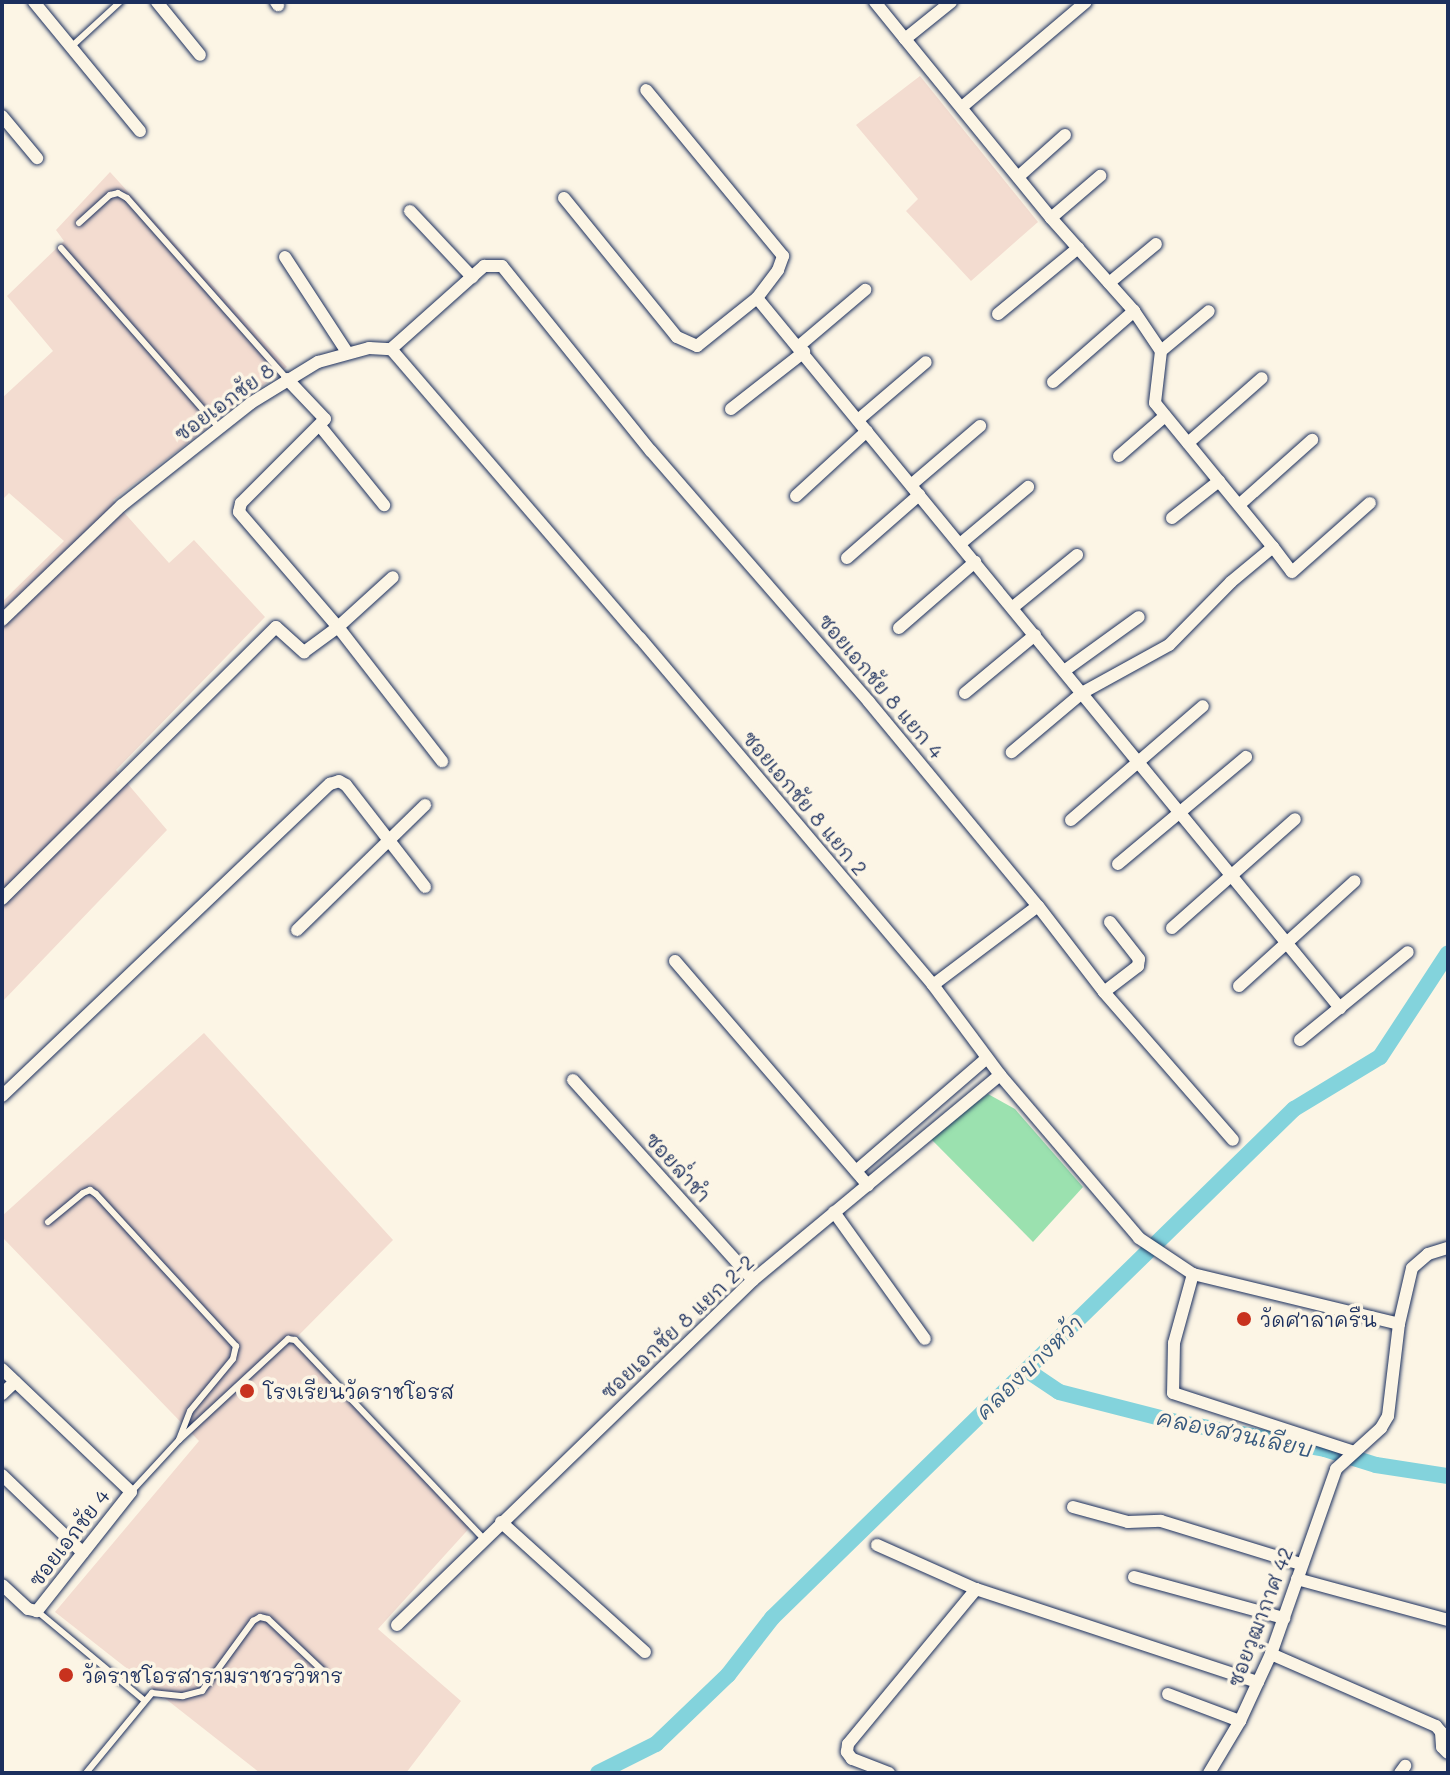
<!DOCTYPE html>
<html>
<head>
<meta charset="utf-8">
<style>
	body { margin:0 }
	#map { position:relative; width:1450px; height:1775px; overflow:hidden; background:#fcf5e5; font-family:Mali,"Playpen Sans Thai",sans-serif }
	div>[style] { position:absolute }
	.built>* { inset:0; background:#f3dcd0 }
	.green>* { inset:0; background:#9be1af }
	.canal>* { height:16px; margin:-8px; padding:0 8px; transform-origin:8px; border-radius:8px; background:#83d3dc }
	.roads { filter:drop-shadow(0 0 2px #1b2f5e) drop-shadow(0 0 2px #1b2f5e) }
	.lane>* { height:6px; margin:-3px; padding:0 3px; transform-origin:3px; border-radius:3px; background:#fcf5e5 }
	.street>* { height:12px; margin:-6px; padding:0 6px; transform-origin:6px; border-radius:6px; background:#fcf5e5 }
	.dots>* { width:22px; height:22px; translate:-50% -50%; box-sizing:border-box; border:4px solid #fcf5e5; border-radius:50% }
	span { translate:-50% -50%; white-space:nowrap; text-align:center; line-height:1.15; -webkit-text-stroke:7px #fcf5e5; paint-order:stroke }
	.street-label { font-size:20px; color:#1b2f5e }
	.poi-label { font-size:20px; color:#1b2f5e }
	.left { translate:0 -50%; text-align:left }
	.water-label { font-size:22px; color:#35587e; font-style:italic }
	.frame { position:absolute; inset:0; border:4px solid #1b2f5e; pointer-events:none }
</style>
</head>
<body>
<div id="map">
	<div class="built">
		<i style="clip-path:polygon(920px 76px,1038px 222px,971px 281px,906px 211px,918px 199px,856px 125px)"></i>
		<i style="clip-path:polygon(110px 172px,287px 367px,113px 500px,169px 563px,194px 540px,265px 617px,116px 770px,167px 830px,2px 1002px,2px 602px,64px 541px,9px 493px,2px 500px,2px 398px,53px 351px,7px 296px,64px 241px,56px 230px)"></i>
		<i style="clip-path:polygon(204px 1033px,393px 1240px,294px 1340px,474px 1523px,378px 1629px,461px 1701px,406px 1773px,260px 1773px,55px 1612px,199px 1441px,2px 1237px,2px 1216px)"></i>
	</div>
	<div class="green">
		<i style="clip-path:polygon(988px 1094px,1015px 1109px,1083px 1187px,1033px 1242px,929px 1137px)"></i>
	</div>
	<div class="canal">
		<i style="left:1028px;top:1371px;width:37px;rotate:34deg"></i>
		<i style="left:1059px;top:1392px;width:121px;rotate:14.4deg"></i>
		<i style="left:1176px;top:1422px;width:151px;rotate:10.3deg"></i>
		<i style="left:1325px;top:1449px;width:53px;rotate:17.4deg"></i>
		<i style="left:1376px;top:1465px;width:73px;rotate:8.7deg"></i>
		<i style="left:598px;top:1773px;width:65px;rotate:-26.6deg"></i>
		<i style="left:656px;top:1744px;width:100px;rotate:-43.8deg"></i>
		<i style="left:728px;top:1675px;width:72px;rotate:-52.3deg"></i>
		<i style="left:772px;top:1618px;width:729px;rotate:-44.28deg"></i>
		<i style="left:1294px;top:1109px;width:100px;rotate:-31.2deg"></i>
		<i style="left:1380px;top:1057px;width:124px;rotate:-56.8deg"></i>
	</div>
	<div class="roads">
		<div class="lane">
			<i style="left:71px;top:47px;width:67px;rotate:-42.6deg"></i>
			<i style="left:79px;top:223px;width:42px;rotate:-42.1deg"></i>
			<i style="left:110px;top:195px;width:8px;rotate:-14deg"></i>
			<i style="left:118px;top:193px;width:10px;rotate:29deg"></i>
			<i style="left:127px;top:198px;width:242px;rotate:48.5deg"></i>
			<i style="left:61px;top:248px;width:240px;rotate:48.7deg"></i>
			<i style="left:48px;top:1222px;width:45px;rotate:-39.6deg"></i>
			<i style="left:83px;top:1193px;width:8px;rotate:-23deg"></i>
			<i style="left:90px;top:1190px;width:7px;rotate:34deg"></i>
			<i style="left:96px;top:1194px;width:207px;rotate:47.4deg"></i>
			<i style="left:236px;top:1346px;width:13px;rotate:103deg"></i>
			<i style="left:233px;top:1359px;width:67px;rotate:129.6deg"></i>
			<i style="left:190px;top:1411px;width:31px;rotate:111deg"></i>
			<i style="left:131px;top:1492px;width:71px;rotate:-47.3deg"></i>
			<i style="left:179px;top:1440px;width:149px;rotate:-42.8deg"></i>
			<i style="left:288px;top:1339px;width:7px;rotate:8deg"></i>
			<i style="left:295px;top:1340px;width:274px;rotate:46.5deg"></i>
			<i style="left:37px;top:1611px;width:139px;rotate:39.8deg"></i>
			<i style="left:86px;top:1773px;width:104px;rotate:-50.5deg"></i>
			<i style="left:152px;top:1693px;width:31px;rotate:6deg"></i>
			<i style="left:183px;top:1696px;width:20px;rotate:-15deg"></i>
			<i style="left:202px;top:1691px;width:87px;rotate:-53.9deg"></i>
			<i style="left:253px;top:1621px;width:8px;rotate:-30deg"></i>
			<i style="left:260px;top:1617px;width:8px;rotate:14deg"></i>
			<i style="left:268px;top:1619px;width:76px;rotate:43.4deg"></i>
		</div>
		<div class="street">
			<i style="left:34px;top:2px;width:167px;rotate:50.6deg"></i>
			<i style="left:157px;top:2px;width:68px;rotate:50.9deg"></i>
			<i style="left:276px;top:2px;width:4px;rotate:56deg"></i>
			<i style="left:875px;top:2px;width:48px;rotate:51deg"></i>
			<i style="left:905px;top:39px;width:59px;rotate:-38.8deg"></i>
			<i style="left:905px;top:39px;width:231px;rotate:50.8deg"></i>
			<i style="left:1051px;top:218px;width:125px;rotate:48.3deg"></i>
			<i style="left:1134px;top:311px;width:48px;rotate:56deg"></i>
			<i style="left:1161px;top:351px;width:52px;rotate:96.6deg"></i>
			<i style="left:1155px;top:403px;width:186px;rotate:50.7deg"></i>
			<i style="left:1273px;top:547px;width:55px;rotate:140.2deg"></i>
			<i style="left:1231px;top:582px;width:88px;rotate:134.5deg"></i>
			<i style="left:1169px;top:645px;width:99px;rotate:151.1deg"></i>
			<i style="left:1082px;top:693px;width:92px;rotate:139.9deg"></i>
			<i style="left:962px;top:107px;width:162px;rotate:-40.3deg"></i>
			<i style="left:2px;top:116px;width:55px;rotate:50.2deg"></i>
			<i style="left:1018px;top:177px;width:63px;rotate:-41.8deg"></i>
			<i style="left:564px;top:198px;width:179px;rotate:50.9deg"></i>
			<i style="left:677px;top:337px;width:22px;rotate:24deg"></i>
			<i style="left:697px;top:346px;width:77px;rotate:-38.7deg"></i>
			<i style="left:757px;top:298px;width:35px;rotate:-53deg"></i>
			<i style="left:778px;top:270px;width:15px;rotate:-70deg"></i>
			<i style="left:783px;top:256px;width:215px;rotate:-129.5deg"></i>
			<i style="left:410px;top:211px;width:91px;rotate:46.8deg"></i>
			<i style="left:1051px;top:218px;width:65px;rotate:-40.6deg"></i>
			<i style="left:285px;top:257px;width:113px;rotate:56.9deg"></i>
			<i style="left:1109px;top:283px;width:61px;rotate:-39.7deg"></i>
			<i style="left:757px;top:298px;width:919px;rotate:50.61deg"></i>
			<i style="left:998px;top:314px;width:104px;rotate:-39.5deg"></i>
			<i style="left:799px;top:346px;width:87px;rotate:-40.3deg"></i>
			<i style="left:391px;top:349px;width:381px;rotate:49.3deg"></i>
			<i style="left:640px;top:638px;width:454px;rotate:49.8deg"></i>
			<i style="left:933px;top:985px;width:112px;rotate:53.3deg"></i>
			<i style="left:1000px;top:1075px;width:214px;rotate:49.5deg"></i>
			<i style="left:1139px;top:1238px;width:65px;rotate:33.7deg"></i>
			<i style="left:1193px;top:1274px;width:212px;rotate:13.6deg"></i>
			<i style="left:1161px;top:351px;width:62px;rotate:-39.8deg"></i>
			<i style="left:287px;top:379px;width:55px;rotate:46.5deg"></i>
			<i style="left:325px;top:419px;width:119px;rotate:135deg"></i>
			<i style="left:241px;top:503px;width:9px;rotate:103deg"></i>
			<i style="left:239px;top:512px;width:152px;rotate:49.3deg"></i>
			<i style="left:338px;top:627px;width:74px;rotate:-42.3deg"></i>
			<i style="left:1053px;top:382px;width:108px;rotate:-41.2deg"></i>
			<i style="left:731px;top:409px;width:93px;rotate:-38deg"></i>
			<i style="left:858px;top:420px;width:89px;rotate:-40.5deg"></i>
			<i style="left:320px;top:426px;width:102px;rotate:51deg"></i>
			<i style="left:1188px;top:443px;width:98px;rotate:-41.3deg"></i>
			<i style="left:1119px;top:456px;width:61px;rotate:-41deg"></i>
			<i style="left:911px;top:485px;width:91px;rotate:-40.5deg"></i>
			<i style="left:796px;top:496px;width:96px;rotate:-42.5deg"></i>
			<i style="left:1239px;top:505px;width:98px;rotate:-41.7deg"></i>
			<i style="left:1172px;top:518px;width:60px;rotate:-38.2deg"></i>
			<i style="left:960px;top:544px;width:89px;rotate:-40deg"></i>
			<i style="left:1273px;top:547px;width:31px;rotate:53deg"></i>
			<i style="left:1292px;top:572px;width:104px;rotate:-41.5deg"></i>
			<i style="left:847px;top:558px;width:96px;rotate:-41.2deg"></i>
			<i style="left:1012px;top:608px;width:84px;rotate:-39.2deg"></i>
			<i style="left:2px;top:620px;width:166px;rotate:-43.8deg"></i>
			<i style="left:122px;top:505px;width:164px;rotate:-38.3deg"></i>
			<i style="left:251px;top:403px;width:79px;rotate:-31.5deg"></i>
			<i style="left:318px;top:362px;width:53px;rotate:-15.4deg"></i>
			<i style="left:369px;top:348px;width:22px;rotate:3deg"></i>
			<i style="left:391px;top:349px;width:125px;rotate:-41.7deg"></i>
			<i style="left:484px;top:266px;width:18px"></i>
			<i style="left:502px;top:266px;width:238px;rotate:51.2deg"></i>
			<i style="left:651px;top:451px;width:332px;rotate:49deg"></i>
			<i style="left:869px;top:702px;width:265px;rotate:50.4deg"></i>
			<i style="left:1038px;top:906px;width:108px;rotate:52.5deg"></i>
			<i style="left:1104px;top:992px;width:196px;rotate:48.9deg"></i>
			<i style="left:899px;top:628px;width:101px;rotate:-41deg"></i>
			<i style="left:1064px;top:671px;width:92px;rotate:-35.8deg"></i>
			<i style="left:965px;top:693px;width:91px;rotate:-39.6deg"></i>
			<i style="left:1071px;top:820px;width:174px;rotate:-40.8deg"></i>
			<i style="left:1118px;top:864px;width:167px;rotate:-39.9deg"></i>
			<i style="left:2px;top:899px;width:386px;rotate:-44.8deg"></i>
			<i style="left:276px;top:627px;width:38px;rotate:42deg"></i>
			<i style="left:304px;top:652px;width:42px;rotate:-36.3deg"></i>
			<i style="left:338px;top:627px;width:170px;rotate:52.2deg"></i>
			<i style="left:1172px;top:928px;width:164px;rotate:-41.5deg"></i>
			<i style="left:297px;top:930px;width:179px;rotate:-44.3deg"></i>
			<i style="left:675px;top:961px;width:296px;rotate:49.3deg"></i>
			<i style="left:933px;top:985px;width:131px;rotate:-37deg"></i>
			<i style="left:1239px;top:986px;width:156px;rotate:-42.2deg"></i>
			<i style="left:1104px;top:992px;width:43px;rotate:-37.4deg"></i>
			<i style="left:1138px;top:966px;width:7px;rotate:-82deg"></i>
			<i style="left:1139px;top:959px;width:47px;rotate:-128.1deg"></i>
			<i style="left:1300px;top:1040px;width:139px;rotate:-39.2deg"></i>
			<i style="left:573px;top:1080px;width:269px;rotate:48deg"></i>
			<i style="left:2px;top:1096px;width:453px;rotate:-43.6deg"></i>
			<i style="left:330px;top:784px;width:9px;rotate:-18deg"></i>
			<i style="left:339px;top:781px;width:8px;rotate:30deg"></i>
			<i style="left:346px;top:785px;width:129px;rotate:52.2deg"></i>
			<i style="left:856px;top:1171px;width:173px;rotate:-40.8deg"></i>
			<i style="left:834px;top:1212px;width:156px;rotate:54.4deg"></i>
			<i style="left:1193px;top:1274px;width:72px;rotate:105.4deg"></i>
			<i style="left:1174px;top:1343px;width:50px;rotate:91.1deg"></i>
			<i style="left:1173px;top:1393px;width:188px;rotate:18deg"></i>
			<i style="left:2px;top:1369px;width:178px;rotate:43.6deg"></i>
			<i style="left:131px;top:1492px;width:152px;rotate:128.3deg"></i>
			<i style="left:37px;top:1611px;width:9px;rotate:-167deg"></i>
			<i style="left:28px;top:1609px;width:35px;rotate:-137deg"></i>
			<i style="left:2px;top:1394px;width:18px;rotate:-43deg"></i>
			<i style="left:2px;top:1475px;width:112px;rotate:43.9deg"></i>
			<i style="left:1073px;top:1507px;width:57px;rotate:15.3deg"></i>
			<i style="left:1128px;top:1522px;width:33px;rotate:-2deg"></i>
			<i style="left:1161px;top:1521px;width:146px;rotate:17.1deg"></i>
			<i style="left:501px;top:1522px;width:194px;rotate:42.1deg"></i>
			<i style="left:877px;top:1545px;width:108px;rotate:24deg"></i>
			<i style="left:976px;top:1589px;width:297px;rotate:18.3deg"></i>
			<i style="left:1134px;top:1577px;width:156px;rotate:15.3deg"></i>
			<i style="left:1297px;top:1579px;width:156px;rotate:15.2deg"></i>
			<i style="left:397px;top:1625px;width:496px;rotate:-44.1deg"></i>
			<i style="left:753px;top:1280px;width:321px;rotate:-39.7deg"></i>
			<i style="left:1271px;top:1654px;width:180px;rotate:23.6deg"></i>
			<i style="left:1436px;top:1726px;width:8px;rotate:50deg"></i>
			<i style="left:1441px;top:1732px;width:15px;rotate:86deg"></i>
			<i style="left:1442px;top:1747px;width:8px;rotate:45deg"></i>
			<i style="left:1168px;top:1694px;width:77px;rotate:20.6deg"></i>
			<i style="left:889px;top:1773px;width:40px;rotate:-159deg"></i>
			<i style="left:852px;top:1759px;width:9px;rotate:-126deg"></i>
			<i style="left:847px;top:1752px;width:8px;rotate:-83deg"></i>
			<i style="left:848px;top:1744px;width:201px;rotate:-50.4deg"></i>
			<i style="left:1209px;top:1773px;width:61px;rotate:-59.2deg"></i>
			<i style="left:1240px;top:1721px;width:74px;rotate:-65.2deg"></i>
			<i style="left:1271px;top:1654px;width:196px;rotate:-70.6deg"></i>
			<i style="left:1336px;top:1469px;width:61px;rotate:-42.3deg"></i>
			<i style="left:1381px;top:1428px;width:14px;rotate:-60deg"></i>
			<i style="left:1388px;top:1416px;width:93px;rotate:-83.2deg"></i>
			<i style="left:1399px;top:1324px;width:57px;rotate:-76.9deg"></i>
			<i style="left:1412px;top:1268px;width:21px;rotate:-41deg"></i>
			<i style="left:1428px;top:1254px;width:21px;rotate:-17deg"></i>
			<i style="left:1400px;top:1773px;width:9px;rotate:-54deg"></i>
		</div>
	</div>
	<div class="dots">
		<i style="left:1244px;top:1319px;background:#c8321e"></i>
		<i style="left:247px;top:1391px;background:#c8321e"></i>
		<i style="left:66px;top:1675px;background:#c8321e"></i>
	</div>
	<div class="street-label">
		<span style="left:224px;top:402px;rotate:-36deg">ซอยเอกชัย 8</span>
		<span style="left:881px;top:686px;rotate:50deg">ซอยเอกชัย 8 แยก 4</span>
		<span style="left:805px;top:803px;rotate:50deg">ซอยเอกชัย 8 แยก 2</span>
		<span style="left:678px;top:1167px;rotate:48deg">ซอยล่ำชำ</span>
		<span style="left:677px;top:1327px;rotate:-43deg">ซอยเอกชัย 8 แยก 2-2</span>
		<span style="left:69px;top:1538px;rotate:-52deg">ซอยเอกชัย 4</span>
		<span style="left:1260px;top:1617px;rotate:-69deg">ซอยวุฒากาศ 42</span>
	</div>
	<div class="poi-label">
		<span class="left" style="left:1260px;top:1319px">วัดศาลาครืน</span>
		<span class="left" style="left:263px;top:1391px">โรงเรียนวัดราชโอรส</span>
		<span class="left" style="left:82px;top:1675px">วัดราชโอรสารามราชวรวิหาร</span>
	</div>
	<div class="water-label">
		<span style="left:1029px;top:1367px;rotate:-44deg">คลองบางหว้า</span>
		<span style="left:1235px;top:1433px;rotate:12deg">คลองสวนเลียบ</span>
	</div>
	<div class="frame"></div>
</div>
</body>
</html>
